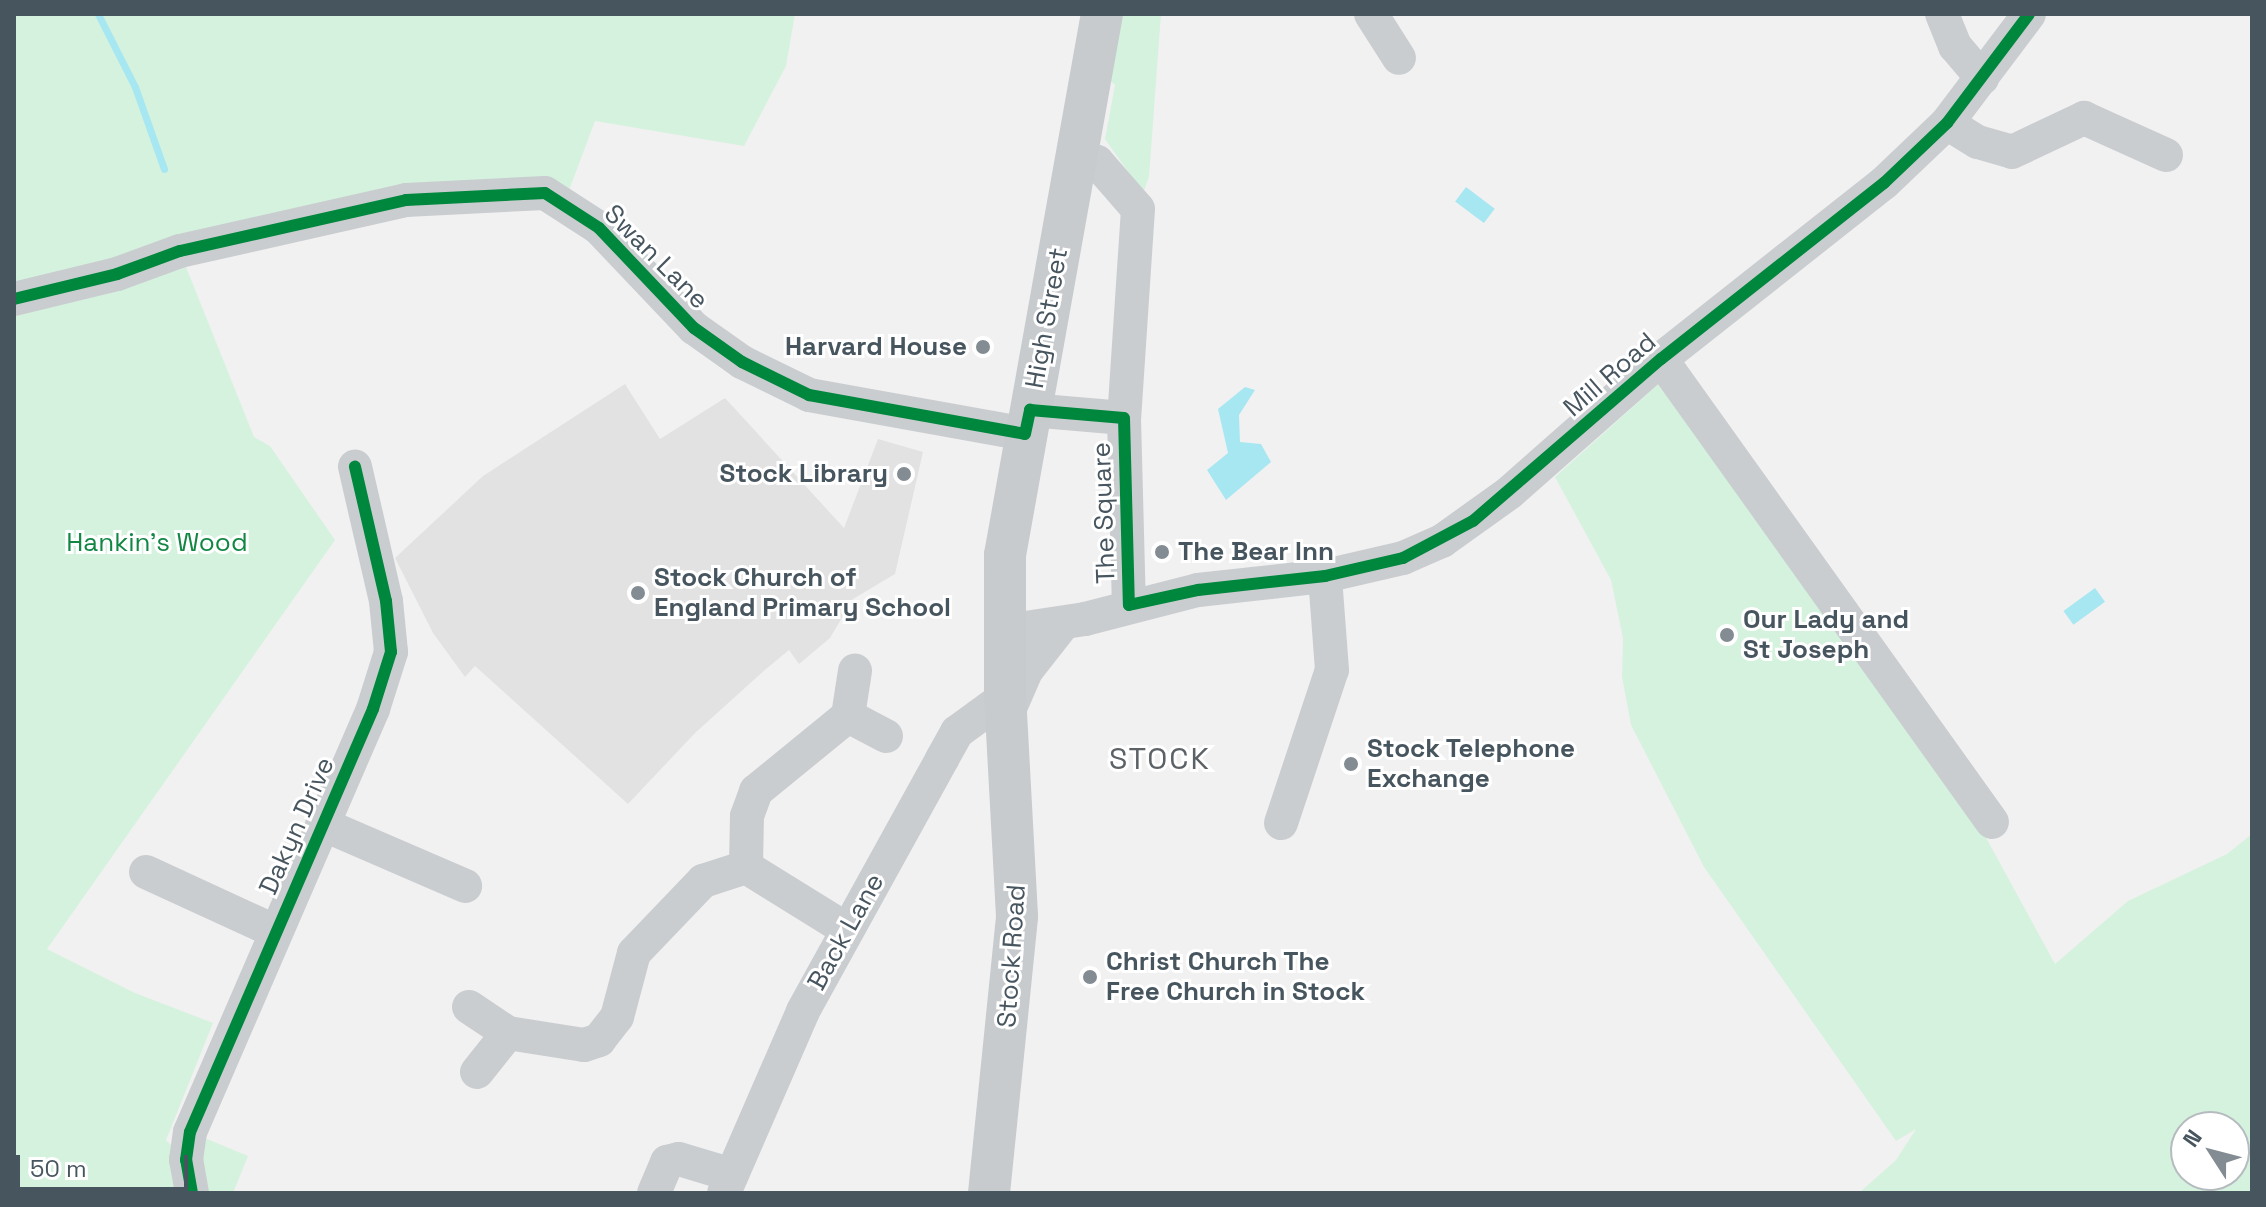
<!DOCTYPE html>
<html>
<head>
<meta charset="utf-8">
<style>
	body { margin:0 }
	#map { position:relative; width:2266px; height:1207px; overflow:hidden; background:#f2f1f1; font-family:"Space Grotesk",sans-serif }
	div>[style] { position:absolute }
	.education>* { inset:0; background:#e3e2e3 }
	.green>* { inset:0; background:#d5f2de }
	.water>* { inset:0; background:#a7e7f2; transform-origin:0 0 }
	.stream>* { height:7px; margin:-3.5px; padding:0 3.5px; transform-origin:3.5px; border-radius:3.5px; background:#a7e7f2 }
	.minor>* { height:34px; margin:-17px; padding:0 17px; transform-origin:17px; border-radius:17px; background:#cacdd0 }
	.major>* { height:42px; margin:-21px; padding:0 21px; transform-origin:21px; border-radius:21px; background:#c7cbce }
	.cycleway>* { height:12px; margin:-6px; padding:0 6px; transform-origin:6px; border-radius:6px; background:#00873e }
	.dots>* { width:22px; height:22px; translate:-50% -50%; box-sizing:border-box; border:4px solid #fff; border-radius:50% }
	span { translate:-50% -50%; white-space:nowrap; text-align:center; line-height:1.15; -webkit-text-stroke:6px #fff; paint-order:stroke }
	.street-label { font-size:26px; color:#47555f }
	.poi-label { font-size:26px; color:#47555f; font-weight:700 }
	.right { translate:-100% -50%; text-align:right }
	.left { translate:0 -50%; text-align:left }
	.park-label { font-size:26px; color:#118744 }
	.quarter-label { font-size:30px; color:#5c6166; letter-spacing:2px }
	.frame { position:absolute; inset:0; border:16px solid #47555f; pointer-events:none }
	.north { position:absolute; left:2170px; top:1111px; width:80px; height:80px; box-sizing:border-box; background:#fff; border:2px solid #b5bbbf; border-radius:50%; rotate:306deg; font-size:22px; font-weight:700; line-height:32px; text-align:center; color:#47555f }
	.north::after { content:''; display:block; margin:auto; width:28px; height:36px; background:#838c92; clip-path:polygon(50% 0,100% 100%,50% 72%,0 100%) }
	.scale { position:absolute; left:16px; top:1155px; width:172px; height:36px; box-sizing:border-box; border:4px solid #47555f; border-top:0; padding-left:10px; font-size:24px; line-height:28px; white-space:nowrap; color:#47555f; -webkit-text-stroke:6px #fff; paint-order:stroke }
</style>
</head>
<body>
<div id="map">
	<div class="education">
		<i style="clip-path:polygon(625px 384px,660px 439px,725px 398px,844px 528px,878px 439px,923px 452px,895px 574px,853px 599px,830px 638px,799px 664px,789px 650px,766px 669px,695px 733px,628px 804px,475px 666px,465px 677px,433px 633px,395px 558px,483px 476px)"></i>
	</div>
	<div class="green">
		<i style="clip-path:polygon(14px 14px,795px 14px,786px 66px,744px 146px,595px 121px,565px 201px,545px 193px,180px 252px,254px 437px,270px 446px,335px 540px,47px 949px,135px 993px,213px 1023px,166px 1140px,186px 1160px,190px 1132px,248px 1156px,233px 1193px,14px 1193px)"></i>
		<i style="clip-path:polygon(1112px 14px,1161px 14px,1149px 177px,1143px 193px,1105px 139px,1115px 85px,1106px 77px)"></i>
		<i style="clip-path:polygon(evenodd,1665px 378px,1983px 832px,2055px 964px,2128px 901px,2227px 854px,2252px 834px,2252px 1193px,1859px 1193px,1896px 1160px,1916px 1129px,1896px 1141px,1704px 867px,1631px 725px,1622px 677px,1623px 638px,1611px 580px,1555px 477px,1665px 378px,2186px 1127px,2234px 1127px,2234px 1175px,2186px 1175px,2186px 1127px)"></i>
	</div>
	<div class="water">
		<i style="left:1466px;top:187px;width:36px;height:18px;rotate:37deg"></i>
		<i style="clip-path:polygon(1245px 387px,1255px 390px,1239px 415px,1240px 442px,1261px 444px,1271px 462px,1226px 500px,1207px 470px,1228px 453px,1218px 409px)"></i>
		<i style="left:2095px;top:588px;width:17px;height:39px;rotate:54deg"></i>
	</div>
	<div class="stream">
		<i style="left:98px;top:14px;width:82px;rotate:63.1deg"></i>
		<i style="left:135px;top:87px;width:87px;rotate:70.5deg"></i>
	</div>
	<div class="minor">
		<i style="left:1371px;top:14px;width:52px;rotate:57.5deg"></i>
		<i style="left:1942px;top:14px;width:35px;rotate:68deg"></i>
		<i style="left:1955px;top:46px;width:42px;rotate:49.8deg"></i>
		<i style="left:1947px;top:123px;width:36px;rotate:32deg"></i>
		<i style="left:1978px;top:142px;width:35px;rotate:16deg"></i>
		<i style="left:2012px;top:152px;width:80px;rotate:-25.3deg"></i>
		<i style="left:2084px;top:118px;width:90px;rotate:24.3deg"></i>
		<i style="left:1079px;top:156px;width:19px;rotate:18deg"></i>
		<i style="left:1097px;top:162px;width:62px;rotate:48.9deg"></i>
		<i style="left:1138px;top:209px;width:209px;rotate:93.8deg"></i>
		<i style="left:1124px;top:418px;width:187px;rotate:88.5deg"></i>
		<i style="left:14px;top:299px;width:106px;rotate:-13.6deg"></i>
		<i style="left:117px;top:274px;width:67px;rotate:-20.1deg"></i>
		<i style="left:180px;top:251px;width:232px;rotate:-12.7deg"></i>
		<i style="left:406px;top:200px;width:139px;rotate:-2.9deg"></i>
		<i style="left:545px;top:193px;width:64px;rotate:32.9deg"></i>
		<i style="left:599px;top:228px;width:138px;rotate:46.5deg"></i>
		<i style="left:694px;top:328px;width:59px;rotate:35.3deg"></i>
		<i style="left:742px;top:362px;width:75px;rotate:26.2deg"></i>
		<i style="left:809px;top:395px;width:219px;rotate:10.2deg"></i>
		<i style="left:1661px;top:359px;width:569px;rotate:54.44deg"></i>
		<i style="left:1030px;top:410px;width:94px;rotate:4.9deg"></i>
		<i style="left:1005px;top:631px;width:81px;rotate:-8.5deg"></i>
		<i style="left:1085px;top:619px;width:117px;rotate:-14.4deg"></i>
		<i style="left:1198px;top:590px;width:128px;rotate:-6.3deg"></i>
		<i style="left:1325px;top:576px;width:80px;rotate:-13deg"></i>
		<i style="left:1403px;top:558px;width:43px;rotate:-23.6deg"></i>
		<i style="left:1442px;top:541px;width:82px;rotate:-35.6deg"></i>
		<i style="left:1509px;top:493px;width:203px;rotate:-41.4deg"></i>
		<i style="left:1661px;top:359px;width:284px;rotate:-38.3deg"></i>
		<i style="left:1884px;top:183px;width:87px;rotate:-43.6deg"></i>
		<i style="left:1947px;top:123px;width:136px;rotate:-53deg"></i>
		<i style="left:1007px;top:715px;width:48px;rotate:-66.6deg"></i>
		<i style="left:1026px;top:671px;width:60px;rotate:-51.8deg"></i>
		<i style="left:848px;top:716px;width:43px;rotate:27.8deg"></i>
		<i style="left:1281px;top:823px;width:161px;rotate:-71.6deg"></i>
		<i style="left:1332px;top:670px;width:94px;rotate:-94.3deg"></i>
		<i style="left:322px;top:824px;width:156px;rotate:23.4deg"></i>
		<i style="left:746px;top:867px;width:51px;rotate:-88.9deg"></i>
		<i style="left:747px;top:816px;width:27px;rotate:-70deg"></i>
		<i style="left:756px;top:791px;width:119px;rotate:-39.2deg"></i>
		<i style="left:848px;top:716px;width:46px;rotate:-81.2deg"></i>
		<i style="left:146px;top:872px;width:141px;rotate:24.7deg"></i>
		<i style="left:469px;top:1007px;width:47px;rotate:33.7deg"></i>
		<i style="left:477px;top:1072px;width:50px;rotate:-51.5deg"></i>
		<i style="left:508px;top:1033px;width:77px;rotate:9deg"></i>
		<i style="left:584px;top:1045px;width:16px;rotate:-18deg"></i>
		<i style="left:599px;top:1040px;width:29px;rotate:-52deg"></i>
		<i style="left:617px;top:1017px;width:66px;rotate:-75.1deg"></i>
		<i style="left:634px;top:953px;width:100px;rotate:-46.2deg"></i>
		<i style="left:703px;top:881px;width:45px;rotate:-18deg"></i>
		<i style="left:746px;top:867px;width:118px;rotate:31.8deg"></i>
		<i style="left:192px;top:1193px;width:34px;rotate:-100deg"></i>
		<i style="left:186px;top:1160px;width:28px;rotate:-82deg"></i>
		<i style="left:190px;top:1132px;width:461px;rotate:-66.6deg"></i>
		<i style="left:373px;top:709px;width:60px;rotate:-72.5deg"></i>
		<i style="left:391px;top:652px;width:51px;rotate:-95.6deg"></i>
		<i style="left:386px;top:601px;width:138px;rotate:-103deg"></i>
		<i style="left:654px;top:1193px;width:34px;rotate:-67deg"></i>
		<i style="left:667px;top:1162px;width:12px;rotate:-14deg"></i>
		<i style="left:679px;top:1159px;width:55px;rotate:16.8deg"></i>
		<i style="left:724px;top:1193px;width:198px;rotate:-66.5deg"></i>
		<i style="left:803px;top:1011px;width:288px;rotate:-61.1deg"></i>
		<i style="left:942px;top:759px;width:31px;rotate:-61deg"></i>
		<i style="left:957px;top:732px;width:59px;rotate:-36.1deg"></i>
	</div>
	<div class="major">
		<i style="left:989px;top:1193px;width:278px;rotate:-84.2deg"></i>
		<i style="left:1017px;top:916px;width:219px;rotate:-93.1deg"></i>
		<i style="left:1005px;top:697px;width:142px;rotate:-90deg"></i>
		<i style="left:1005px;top:555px;width:550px;rotate:-79.84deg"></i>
	</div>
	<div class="cycleway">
		<i style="left:14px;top:299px;width:106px;rotate:-13.6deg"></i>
		<i style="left:117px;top:274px;width:67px;rotate:-20.1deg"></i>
		<i style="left:180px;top:251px;width:232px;rotate:-12.7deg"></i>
		<i style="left:406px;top:200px;width:139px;rotate:-2.9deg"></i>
		<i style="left:545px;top:193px;width:64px;rotate:32.9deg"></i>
		<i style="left:599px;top:228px;width:138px;rotate:46.5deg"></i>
		<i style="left:694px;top:328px;width:59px;rotate:35.3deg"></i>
		<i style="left:742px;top:362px;width:75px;rotate:26.2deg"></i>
		<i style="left:809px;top:395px;width:219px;rotate:10.2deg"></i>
		<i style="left:1025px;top:434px;width:25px;rotate:-78deg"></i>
		<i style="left:1030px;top:410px;width:94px;rotate:4.9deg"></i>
		<i style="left:1124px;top:418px;width:187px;rotate:88.5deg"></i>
		<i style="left:1129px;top:605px;width:71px;rotate:-12.3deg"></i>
		<i style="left:1198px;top:590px;width:128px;rotate:-6.3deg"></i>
		<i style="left:1325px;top:576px;width:80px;rotate:-13deg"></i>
		<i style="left:1403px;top:558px;width:79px;rotate:-27.9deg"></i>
		<i style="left:1473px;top:521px;width:248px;rotate:-40.8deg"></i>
		<i style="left:1661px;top:359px;width:284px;rotate:-38.3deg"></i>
		<i style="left:1884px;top:183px;width:87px;rotate:-43.6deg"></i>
		<i style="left:1947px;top:123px;width:136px;rotate:-53deg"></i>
		<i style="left:192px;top:1193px;width:34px;rotate:-100deg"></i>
		<i style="left:186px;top:1160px;width:28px;rotate:-82deg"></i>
		<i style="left:190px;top:1132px;width:461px;rotate:-66.6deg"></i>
		<i style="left:373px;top:709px;width:60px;rotate:-72.5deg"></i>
		<i style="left:391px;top:652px;width:51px;rotate:-95.6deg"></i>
		<i style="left:386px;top:601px;width:138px;rotate:-103deg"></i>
	</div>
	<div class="dots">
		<i style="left:983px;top:347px;background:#838c92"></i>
		<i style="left:904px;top:474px;background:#838c92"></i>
		<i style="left:1162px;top:552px;background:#838c92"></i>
		<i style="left:638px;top:593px;background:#838c92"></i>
		<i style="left:1727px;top:635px;background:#838c92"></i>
		<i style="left:1351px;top:764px;background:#838c92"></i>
		<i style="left:1090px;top:977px;background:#838c92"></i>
	</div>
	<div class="street-label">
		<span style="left:656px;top:257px;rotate:45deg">Swan Lane</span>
		<span style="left:1047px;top:318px;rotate:-80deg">High Street</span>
		<span style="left:1610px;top:375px;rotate:-41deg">Mill Road</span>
		<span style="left:1104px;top:513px;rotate:-92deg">The Square</span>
		<span style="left:297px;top:826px;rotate:-66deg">Dakyn Drive</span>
		<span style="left:846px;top:932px;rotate:-61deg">Back Lane</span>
		<span style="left:1012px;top:956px;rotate:-86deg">Stock Road</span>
	</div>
	<div class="poi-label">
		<span class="right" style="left:967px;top:347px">Harvard House</span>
		<span class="right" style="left:888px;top:474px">Stock Library</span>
		<span class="left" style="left:1178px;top:552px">The Bear Inn</span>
		<span class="left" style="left:654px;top:593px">Stock Church of<br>England Primary School</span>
		<span class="left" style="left:1743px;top:635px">Our Lady and<br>St Joseph</span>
		<span class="left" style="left:1367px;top:764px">Stock Telephone<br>Exchange</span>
		<span class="left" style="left:1106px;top:977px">Christ Church The<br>Free Church in Stock</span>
	</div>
	<div class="park-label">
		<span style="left:157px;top:543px">Hankin's Wood</span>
	</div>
	<div class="quarter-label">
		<span style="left:1160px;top:759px">STOCK</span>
	</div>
	<div class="frame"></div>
	<div class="north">N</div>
	<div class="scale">50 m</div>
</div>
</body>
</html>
